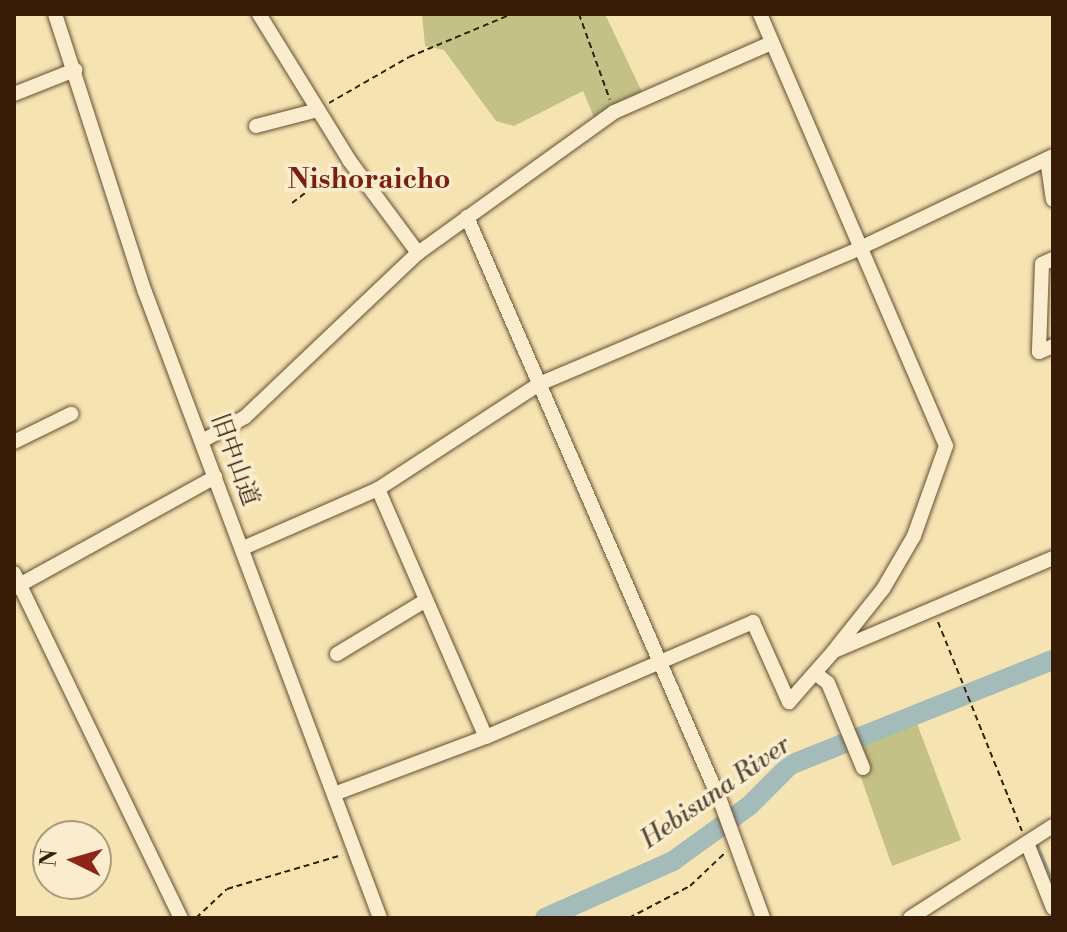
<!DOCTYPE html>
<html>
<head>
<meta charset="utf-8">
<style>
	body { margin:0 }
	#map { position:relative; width:1067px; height:932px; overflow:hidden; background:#f6e3b2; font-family:"Libre Bodoni","Noto Serif JP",serif }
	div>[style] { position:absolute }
	.green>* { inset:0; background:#c4c187 }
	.stream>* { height:3px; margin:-1.5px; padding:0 1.5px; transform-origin:1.5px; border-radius:1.5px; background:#a3bbb9 }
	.river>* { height:20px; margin:-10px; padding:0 10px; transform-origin:10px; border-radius:10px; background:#a3bbb9 }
	.path>* { height:2px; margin-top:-1px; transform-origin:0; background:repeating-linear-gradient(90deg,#371d07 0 6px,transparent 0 10px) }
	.roads { filter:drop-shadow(0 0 2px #674e32) drop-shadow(0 0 2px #674e32) }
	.minor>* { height:14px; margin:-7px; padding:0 7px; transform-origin:7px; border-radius:7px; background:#f9edcd }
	span { translate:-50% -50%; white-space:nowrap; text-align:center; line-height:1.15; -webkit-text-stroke:7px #f9edcd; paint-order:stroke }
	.street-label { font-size:24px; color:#371d07 }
	.water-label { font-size:26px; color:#574c3c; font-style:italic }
	.quarter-label { font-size:28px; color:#7a1f14; font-weight:700 }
	.frame { position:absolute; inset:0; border:16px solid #371d07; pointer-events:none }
	.north { position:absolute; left:32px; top:820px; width:80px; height:80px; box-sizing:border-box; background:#f9edcd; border:2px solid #ab9a7e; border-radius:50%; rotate:275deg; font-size:22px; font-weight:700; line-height:32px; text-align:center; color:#371d07 }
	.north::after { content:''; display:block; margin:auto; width:28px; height:36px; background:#8f2418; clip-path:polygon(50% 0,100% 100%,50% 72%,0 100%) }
</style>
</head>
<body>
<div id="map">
	<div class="green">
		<i style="clip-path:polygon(422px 14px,605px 14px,643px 94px,595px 120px,583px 91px,514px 126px,496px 121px,444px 50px,425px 46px)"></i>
		<i style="clip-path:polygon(916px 721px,961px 840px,892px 866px,859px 772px,870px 767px,862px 745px)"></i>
	</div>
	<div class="stream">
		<i style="left:1037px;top:845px;width:41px;rotate:67.2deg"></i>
	</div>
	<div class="river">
		<i style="left:545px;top:918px;width:140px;rotate:-24deg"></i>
		<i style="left:673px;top:861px;width:94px;rotate:-35.9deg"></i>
		<i style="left:749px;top:806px;width:58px;rotate:-45deg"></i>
		<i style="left:790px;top:765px;width:283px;rotate:-21.8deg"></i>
	</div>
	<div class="path">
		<i style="left:579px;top:14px;width:91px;rotate:70.2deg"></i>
		<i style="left:329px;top:103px;width:92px;rotate:-29.9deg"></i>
		<i style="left:409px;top:57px;width:112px;rotate:-22.7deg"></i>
		<i style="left:292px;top:203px;width:58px;rotate:-37.3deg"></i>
		<i style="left:938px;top:622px;width:225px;rotate:68.1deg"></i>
		<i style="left:196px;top:918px;width:42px;rotate:-43.1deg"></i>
		<i style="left:227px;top:889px;width:120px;rotate:-16.5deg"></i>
		<i style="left:629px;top:918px;width:69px;rotate:-27.7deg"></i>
		<i style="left:690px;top:886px;width:50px;rotate:-43.4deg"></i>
	</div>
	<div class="roads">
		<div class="minor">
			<i style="left:55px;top:14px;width:292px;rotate:72.1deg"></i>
			<i style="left:145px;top:292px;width:669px;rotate:69.42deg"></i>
			<i style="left:259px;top:14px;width:172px;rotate:58.3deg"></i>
			<i style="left:349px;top:160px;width:116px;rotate:53.4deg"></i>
			<i style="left:760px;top:14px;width:470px;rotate:66.7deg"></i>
			<i style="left:946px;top:446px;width:96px;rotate:109.6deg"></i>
			<i style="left:914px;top:536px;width:61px;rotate:120.3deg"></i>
			<i style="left:883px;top:589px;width:75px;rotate:128.5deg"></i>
			<i style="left:14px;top:94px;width:66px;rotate:-21.5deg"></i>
			<i style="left:256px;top:126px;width:64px;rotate:-14.5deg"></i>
			<i style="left:1047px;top:159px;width:41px;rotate:81.7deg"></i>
			<i style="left:467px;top:217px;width:639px;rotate:66.57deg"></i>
			<i style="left:721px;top:803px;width:122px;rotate:69.9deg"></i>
			<i style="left:1053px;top:259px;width:12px;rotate:156deg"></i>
			<i style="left:1042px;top:264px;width:88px;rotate:92deg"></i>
			<i style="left:1039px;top:352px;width:15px;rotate:-23deg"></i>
			<i style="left:204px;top:440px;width:47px;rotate:-29.3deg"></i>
			<i style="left:245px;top:417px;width:238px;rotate:-43.5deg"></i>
			<i style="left:418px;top:253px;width:241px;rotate:-35.7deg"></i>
			<i style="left:614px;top:112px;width:169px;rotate:-23.7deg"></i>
			<i style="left:14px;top:442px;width:64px;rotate:-26.2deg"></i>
			<i style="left:378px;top:489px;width:270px;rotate:66.5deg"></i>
			<i style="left:243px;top:548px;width:147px;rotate:-23.6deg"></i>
			<i style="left:378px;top:489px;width:192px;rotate:-33.1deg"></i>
			<i style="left:539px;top:384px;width:346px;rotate:-22.9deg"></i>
			<i style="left:858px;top:249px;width:216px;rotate:-25.5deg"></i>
			<i style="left:14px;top:573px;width:383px;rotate:64.2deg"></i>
			<i style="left:14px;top:588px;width:230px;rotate:-28.9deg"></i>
			<i style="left:337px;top:654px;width:104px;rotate:-31.2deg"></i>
			<i style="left:815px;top:673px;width:16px;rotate:38deg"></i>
			<i style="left:828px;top:683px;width:92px;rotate:67.6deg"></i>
			<i style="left:334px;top:794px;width:162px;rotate:-20.6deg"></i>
			<i style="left:486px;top:737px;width:291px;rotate:-23.3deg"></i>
			<i style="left:753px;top:622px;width:88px;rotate:65.8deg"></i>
			<i style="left:789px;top:702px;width:68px;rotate:-48.6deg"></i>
			<i style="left:834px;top:651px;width:238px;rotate:-23deg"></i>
			<i style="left:1027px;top:843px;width:70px;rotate:68.2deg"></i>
			<i style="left:910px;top:918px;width:170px;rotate:-32.8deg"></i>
		</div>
	</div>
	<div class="street-label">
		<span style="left:234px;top:460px;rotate:70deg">旧中山道</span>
	</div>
	<div class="water-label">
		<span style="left:716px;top:793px;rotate:-35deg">Hebisuna River</span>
	</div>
	<div class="quarter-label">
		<span style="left:369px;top:180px">Nishoraicho</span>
	</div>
	<div class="frame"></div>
	<div class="north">N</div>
</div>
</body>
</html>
